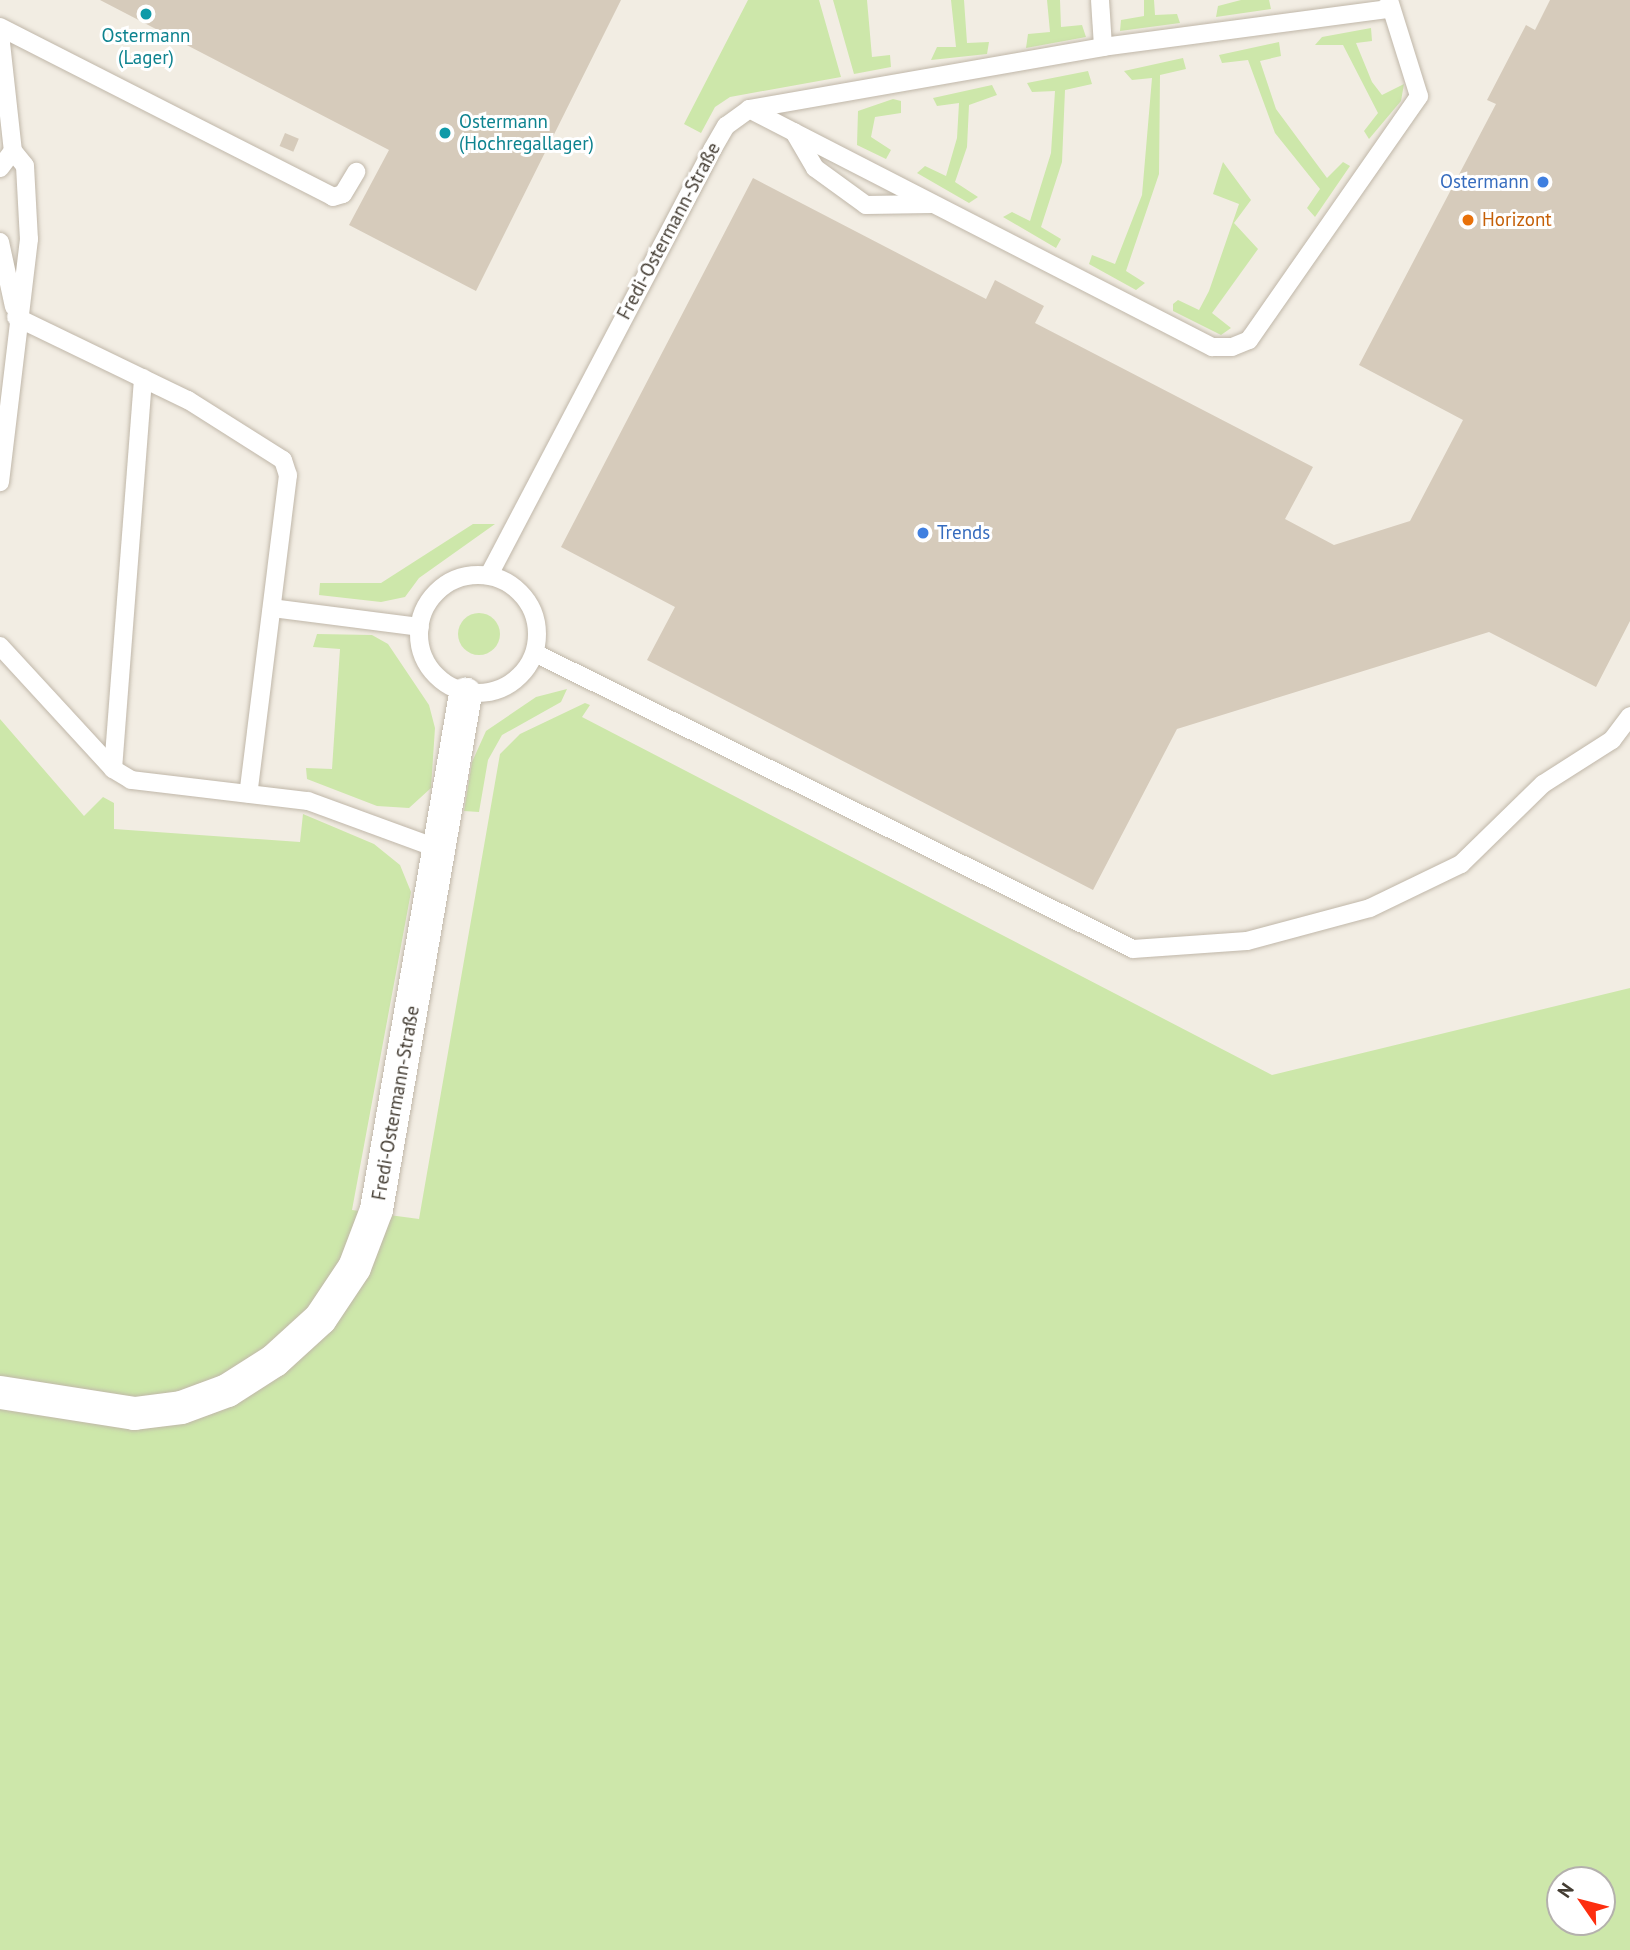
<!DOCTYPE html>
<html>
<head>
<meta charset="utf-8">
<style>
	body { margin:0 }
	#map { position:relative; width:1630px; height:1950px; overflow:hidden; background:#f2ede3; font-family:"PT Sans",sans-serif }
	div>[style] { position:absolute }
	.green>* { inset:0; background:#cde7aa }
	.round { border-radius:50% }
	.building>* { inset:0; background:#d6cbbb; transform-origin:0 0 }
	.roads { filter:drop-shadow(0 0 2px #c0b7a9) drop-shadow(0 0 2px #c0b7a9) }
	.lane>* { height:18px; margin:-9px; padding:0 9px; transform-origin:9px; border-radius:9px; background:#fff }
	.lane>.ring { margin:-9px; padding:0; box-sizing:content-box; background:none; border:18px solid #fff; border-radius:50% }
	.street>* { height:33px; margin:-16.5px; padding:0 16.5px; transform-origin:16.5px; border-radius:16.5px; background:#fff }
	.dots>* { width:19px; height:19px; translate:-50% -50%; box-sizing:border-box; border:4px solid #fff; border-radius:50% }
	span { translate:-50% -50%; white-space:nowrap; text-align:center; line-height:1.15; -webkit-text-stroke:6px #fff; paint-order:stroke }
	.culture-label { font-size:19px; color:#0d838f }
	.left { translate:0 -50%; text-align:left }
	.shop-label { font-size:19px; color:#366cbe }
	.right { translate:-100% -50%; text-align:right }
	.food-label { font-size:19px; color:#c56008 }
	.street-label { font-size:19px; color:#443d33 }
	.north { position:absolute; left:1546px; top:1866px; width:70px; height:70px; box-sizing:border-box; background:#fff; border:2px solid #b4b1ad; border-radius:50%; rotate:305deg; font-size:19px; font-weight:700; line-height:28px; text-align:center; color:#443d33 }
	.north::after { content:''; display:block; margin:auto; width:24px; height:32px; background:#fd2e0f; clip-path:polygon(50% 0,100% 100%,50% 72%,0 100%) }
</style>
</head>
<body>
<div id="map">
	<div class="green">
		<i style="clip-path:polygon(748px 0,819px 0,841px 77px,730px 97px,715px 107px,701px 133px,684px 124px)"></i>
		<i style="clip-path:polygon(833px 0,867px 0,872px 57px,890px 55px,891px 67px,854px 74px)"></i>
		<i style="clip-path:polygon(951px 0,964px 0,967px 43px,989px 42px,987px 54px,931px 60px,937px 47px,956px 47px)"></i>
		<i style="clip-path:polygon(1047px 0,1060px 0,1061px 27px,1082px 25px,1086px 37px,1026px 48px,1028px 34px,1050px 32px)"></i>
		<i style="clip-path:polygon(1144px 0,1154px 0,1155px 15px,1177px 14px,1180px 23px,1120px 31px,1121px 20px,1144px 16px)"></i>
		<i style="clip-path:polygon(1241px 0,1269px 0,1271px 9px,1216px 17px,1218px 6px)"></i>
		<i style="clip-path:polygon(1371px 28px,1372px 41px,1356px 43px,1372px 82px,1382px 95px,1404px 84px,1401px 101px,1369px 139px,1364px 131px,1378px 113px,1343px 45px,1315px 45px,1322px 37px)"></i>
		<i style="clip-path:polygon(1279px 42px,1281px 56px,1260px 61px,1276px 109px,1327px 178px,1343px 162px,1350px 166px,1315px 217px,1307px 208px,1320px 189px,1275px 133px,1248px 60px,1222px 63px,1219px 55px)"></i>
		<i style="clip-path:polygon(1183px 58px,1186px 69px,1160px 75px,1159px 174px,1126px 271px,1145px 283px,1136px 290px,1089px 264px,1092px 255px,1115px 264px,1142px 195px,1152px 78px,1132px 80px,1124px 71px)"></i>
		<i style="clip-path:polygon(1088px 71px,1092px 84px,1065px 90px,1062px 162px,1041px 227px,1061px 239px,1056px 248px,1003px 217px,1012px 212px,1030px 221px,1051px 153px,1055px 91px,1032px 92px,1027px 83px)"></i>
		<i style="clip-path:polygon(992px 85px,997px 95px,969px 105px,967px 147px,955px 182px,978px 197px,969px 203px,917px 173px,925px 166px,946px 176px,957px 138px,959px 103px,937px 106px,933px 98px)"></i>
		<i style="clip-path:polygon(893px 99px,901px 101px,901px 113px,875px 117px,871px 137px,891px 150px,886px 159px,857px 145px,858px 111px)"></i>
		<i style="clip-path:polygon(1223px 162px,1251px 200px,1234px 223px,1258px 249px,1212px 313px,1231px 328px,1221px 335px,1173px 311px,1173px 304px,1178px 300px,1199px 310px,1209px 291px,1239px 204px,1213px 194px)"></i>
		<i style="clip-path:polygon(473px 524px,495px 524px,419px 578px,405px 597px,381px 602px,319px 595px,320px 583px,381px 583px)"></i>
		<i class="round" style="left:458px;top:613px;width:42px;height:42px"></i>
		<i style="clip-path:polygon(317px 634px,372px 635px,388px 644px,429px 705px,435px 728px,431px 788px,409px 808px,377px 806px,307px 779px,306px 768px,332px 769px,340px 649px,313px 647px)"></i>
		<i style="clip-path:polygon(567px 689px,561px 702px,502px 735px,488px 760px,479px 812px,464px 811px,472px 762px,486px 731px,536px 697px)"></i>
		<i style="clip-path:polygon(evenodd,585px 703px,590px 705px,582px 717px,1272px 1075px,1630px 988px,1630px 1950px,0 1950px,0 719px,84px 816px,103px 797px,114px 803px,114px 829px,300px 842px,303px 814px,374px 844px,400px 865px,411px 892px,352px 1210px,419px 1219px,500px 754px,520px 734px,585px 703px,1560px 1880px,1602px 1880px,1602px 1922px,1560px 1922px,1560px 1880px)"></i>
	</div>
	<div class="building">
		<i style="clip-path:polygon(100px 0,621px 0,476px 291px,349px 225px,389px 150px)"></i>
		<i style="clip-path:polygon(1550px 0,1630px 0,1630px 621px,1596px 687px,1489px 632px,1177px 729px,1093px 890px,647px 660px,675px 607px,561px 547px,753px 178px,986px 299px,995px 280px,1044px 306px,1035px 323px,1313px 467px,1285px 519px,1334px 545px,1410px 521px,1463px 420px,1359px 365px,1496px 104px,1487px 100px,1526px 25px,1535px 30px)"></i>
		<i style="left:285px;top:133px;width:15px;height:14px;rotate:23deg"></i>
	</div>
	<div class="roads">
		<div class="lane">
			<i style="left:1100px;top:0;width:47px;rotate:86.3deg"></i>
			<i style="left:0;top:27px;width:374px;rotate:27deg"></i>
			<i style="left:333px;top:197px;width:10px;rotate:-17deg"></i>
			<i style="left:343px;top:194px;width:26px;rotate:-59deg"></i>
			<i style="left:0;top:34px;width:118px;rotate:83.7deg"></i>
			<i style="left:13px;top:151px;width:19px;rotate:51deg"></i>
			<i style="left:25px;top:166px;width:73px;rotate:86.9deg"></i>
			<i style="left:29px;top:239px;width:245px;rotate:96.8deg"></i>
			<i style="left:749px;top:109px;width:521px;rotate:27.2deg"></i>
			<i style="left:1212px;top:347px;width:20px"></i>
			<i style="left:1232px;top:347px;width:18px;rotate:-22deg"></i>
			<i style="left:1249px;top:340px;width:297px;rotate:-55.1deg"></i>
			<i style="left:1419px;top:96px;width:101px;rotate:-107.4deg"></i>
			<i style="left:794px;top:132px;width:42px;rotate:59.7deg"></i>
			<i style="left:815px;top:168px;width:63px;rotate:36deg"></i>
			<i style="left:866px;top:205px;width:66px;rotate:-0.9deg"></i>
			<i style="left:0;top:168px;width:21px;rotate:-53deg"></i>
			<i style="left:0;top:242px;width:66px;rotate:77.8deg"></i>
			<i style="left:16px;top:317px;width:191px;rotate:25.8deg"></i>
			<i style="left:188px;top:400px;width:112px;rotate:32.3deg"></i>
			<i style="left:283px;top:460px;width:16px;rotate:72deg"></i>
			<i style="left:288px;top:475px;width:321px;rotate:97.1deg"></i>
			<i style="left:490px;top:573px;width:478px;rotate:-62.3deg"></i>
			<i style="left:712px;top:150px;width:28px;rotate:-60deg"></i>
			<i style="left:726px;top:126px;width:29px;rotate:-36deg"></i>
			<i style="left:749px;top:109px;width:359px;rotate:-9.9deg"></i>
			<i style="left:1103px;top:47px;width:289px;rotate:-7.6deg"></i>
			<i class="ring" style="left:419px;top:575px;width:100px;height:100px"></i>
			<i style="left:272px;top:608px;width:149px;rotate:7.3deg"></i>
			<i style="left:0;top:646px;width:167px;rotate:47.4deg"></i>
			<i style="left:113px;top:769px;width:21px;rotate:31deg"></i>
			<i style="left:131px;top:780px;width:178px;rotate:6.8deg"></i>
			<i style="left:308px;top:801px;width:140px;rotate:20.1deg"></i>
			<i style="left:535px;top:653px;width:667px;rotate:26.33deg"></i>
			<i style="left:1133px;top:949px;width:114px;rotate:-4deg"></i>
			<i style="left:1247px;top:941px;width:127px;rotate:-15deg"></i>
			<i style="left:1370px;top:908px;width:101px;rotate:-25.8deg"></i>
			<i style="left:1461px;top:864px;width:115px;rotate:-44.3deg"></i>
			<i style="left:1543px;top:784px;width:82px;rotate:-32.5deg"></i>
			<i style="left:1612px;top:740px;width:30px;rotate:-53deg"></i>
			<i style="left:113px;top:769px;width:392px;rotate:-85.6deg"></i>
		</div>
		<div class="street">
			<i style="left:0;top:1392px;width:136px;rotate:8.9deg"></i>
			<i style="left:134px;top:1413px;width:47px;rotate:-7.3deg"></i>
			<i style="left:181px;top:1407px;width:49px;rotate:-20.3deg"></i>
			<i style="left:227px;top:1390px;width:56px;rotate:-32.6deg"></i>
			<i style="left:274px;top:1360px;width:62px;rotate:-42.4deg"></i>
			<i style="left:320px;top:1318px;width:61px;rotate:-56.3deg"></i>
			<i style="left:354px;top:1267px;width:62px;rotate:-69.2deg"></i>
			<i style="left:376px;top:1209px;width:523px;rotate:-80.2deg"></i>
		</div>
	</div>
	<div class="dots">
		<i style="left:146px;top:14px;background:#0f9aa8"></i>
		<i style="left:445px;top:133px;background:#0f9aa8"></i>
		<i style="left:1543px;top:182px;background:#3f7fe0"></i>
		<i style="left:1468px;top:220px;background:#e8710a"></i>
		<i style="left:923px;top:533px;background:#3f7fe0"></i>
	</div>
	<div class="culture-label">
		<span style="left:146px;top:47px">Ostermann<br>(Lager)</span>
		<span class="left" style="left:459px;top:133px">Ostermann<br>(Hochregallager)</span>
	</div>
	<div class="shop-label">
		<span class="right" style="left:1529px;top:182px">Ostermann</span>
		<span class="left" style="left:937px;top:533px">Trends</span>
	</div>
	<div class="food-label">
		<span class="left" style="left:1482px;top:220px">Horizont</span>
	</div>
	<div class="street-label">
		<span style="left:669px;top:231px;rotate:-62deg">Fredi-Ostermann-Straße</span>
		<span style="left:396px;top:1103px;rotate:-80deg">Fredi-Ostermann-Straße</span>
	</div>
	<div class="north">N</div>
</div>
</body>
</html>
